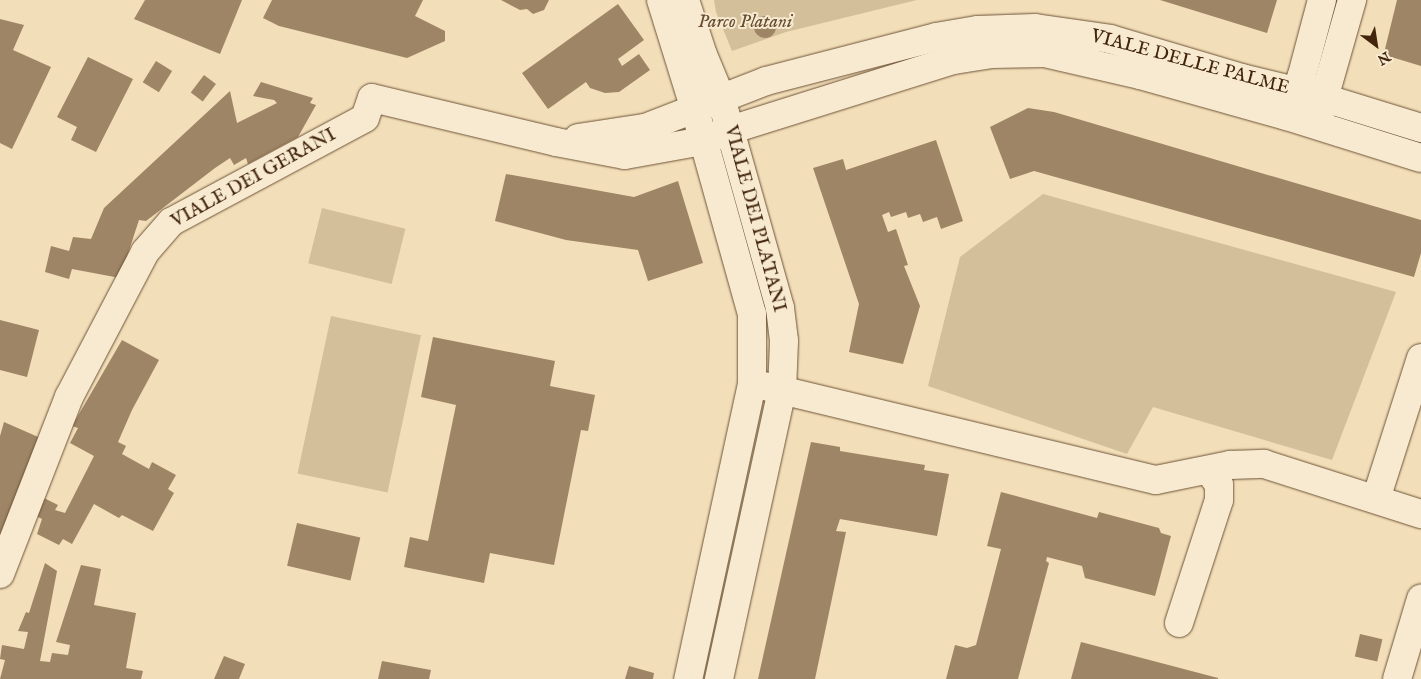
<!DOCTYPE html>
<html>
<head>
<meta charset="utf-8">
<style>
	body { margin:0 }
	#map { position:relative; width:1421px; height:679px; overflow:hidden; background:#f2deb8; font-family:"IM FELL English",serif }
	div>[style] { position:absolute }
	.green>* { inset:0; background:#d4bf9b; transform-origin:0 0 }
	.building>* { inset:0; background:#9e8565; transform-origin:0 0 }
	.round { border-radius:50% }
	.roads { filter:drop-shadow(0 0 1px #6e5337) drop-shadow(0 0 1px #6e5337) }
	.street>* { height:28px; margin:-14px; padding:0 14px; transform-origin:14px; border-radius:14px; background:#f7ead1 }
	span { translate:-50% -50%; white-space:nowrap; text-align:center; line-height:1.15; -webkit-text-stroke:4px #f7ead1; paint-order:stroke }
	.park-label { font-size:19px; color:#664c30; font-style:italic }
	.street-label { font-size:19px; color:#42250c }
	.north { position:absolute; left:1351px; top:20px; width:50px; height:50px; -webkit-text-stroke:4px #f7ead1; paint-order:stroke; rotate:149deg; font-size:14px; font-weight:700; line-height:20px; text-align:center; color:#42250c }
	.north::after { content:''; display:block; margin:auto; width:18px; height:22px; background:#42250c; clip-path:polygon(50% 0,100% 100%,50% 72%,0 100%) }
</style>
</head>
<body>
<div id="map">
	<div class="green">
		<i style="clip-path:polygon(714px 0,917px 0,786px 32px,732px 51px,716px 12px)"></i>
		<i style="clip-path:polygon(1043px 194px,1396px 292px,1332px 460px,1153px 407px,1127px 454px,928px 386px,960px 257px)"></i>
		<i style="left:322px;top:208px;width:86px;height:57px;rotate:14deg"></i>
		<i style="left:331px;top:316px;width:92px;height:161px;rotate:12deg"></i>
	</div>
	<div class="building">
		<i style="clip-path:polygon(145px 0,242px 0,220px 54px,134px 19px)"></i>
		<i style="clip-path:polygon(272px 0,423px 0,415px 16px,445px 31px,445px 41px,407px 58px,279px 26px,263px 18px)"></i>
		<i style="clip-path:polygon(501px 0,549px 0,544px 10px,533px 14px,527px 9px,520px 10px)"></i>
		<i style="clip-path:polygon(1160px 0,1277px 0,1267px 33px)"></i>
		<i style="clip-path:polygon(1397px 0,1421px 0,1421px 66px,1388px 56px,1385px 49px)"></i>
		<i style="clip-path:polygon(618px 4px,644px 40px,618px 59px,622px 66px,639px 54px,650px 70px,619px 92px,605px 93px,590px 88px,586px 82px,548px 109px,522px 73px)"></i>
		<i class="round" style="left:754px;top:16px;width:22px;height:22px"></i>
		<i style="clip-path:polygon(0 19px,24px 25px,13px 50px,51px 67px,12px 149px,0 143px)"></i>
		<i style="clip-path:polygon(88px 57px,133px 79px,96px 152px,71px 140px,77px 127px,57px 117px)"></i>
		<i style="left:156px;top:61px;width:19px;height:25px;rotate:32deg"></i>
		<i style="left:204px;top:75px;width:15px;height:22px;rotate:37deg"></i>
		<i style="clip-path:polygon(261px 82px,313px 98px,310px 103px,316px 105px,298px 137px,248px 164px,246px 158px,234px 165px,230px 158px,215px 168px,146px 221px,139px 220px,120px 278px,72px 269px,69px 279px,45px 272px,51px 246px,69px 251px,73px 237px,91px 239px,104px 208px,230px 91px,237px 123px,277px 103px,274px 100px,253px 96px)"></i>
		<i style="clip-path:polygon(1028px 108px,1054px 112px,1421px 220px,1421px 253px,1414px 277px,1034px 171px,1010px 179px,990px 127px)"></i>
		<i style="clip-path:polygon(936px 140px,963px 221px,941px 229px,937px 217px,923px 222px,920px 214px,908px 218px,906px 212px,891px 217px,889px 212px,882px 215px,888px 232px,896px 229px,908px 265px,904px 266px,920px 306px,903px 364px,849px 352px,859px 304px,813px 168px,843px 159px,846px 170px)"></i>
		<i style="clip-path:polygon(506px 174px,634px 197px,678px 181px,703px 263px,648px 281px,638px 250px,566px 240px,495px 221px)"></i>
		<i style="clip-path:polygon(0 320px,39px 330px,27px 377px,0 370px)"></i>
		<i style="clip-path:polygon(433px 337px,555px 361px,550px 386px,595px 395px,588px 431px,581px 430px,554px 565px,490px 553px,484px 583px,404px 567px,410px 537px,428px 541px,456px 405px,421px 397px)"></i>
		<i style="clip-path:polygon(122px 340px,159px 360px,132px 410px,118px 442px,126px 446px,122px 454px,149px 469px,152px 462px,176px 475px,168px 489px,174px 493px,153px 531px,122px 515px,119px 518px,94px 504px,72px 544px,63px 539px,59px 545px,37px 534px,42px 519px,34px 515px,44px 498px,58px 505px,55px 510px,65px 513px,94px 456px,70px 443px,78px 428px,72px 426px)"></i>
		<i style="clip-path:polygon(4px 422px,45px 440px,0 543px,0 436px)"></i>
		<i style="clip-path:polygon(811px 442px,840px 447px,840px 451px,925px 465px,924px 470px,949px 474px,937px 536px,840px 519px,836px 531px,846px 532px,815px 679px,758px 679px)"></i>
		<i style="clip-path:polygon(1001px 492px,1097px 518px,1099px 512px,1159px 528px,1161px 533px,1171px 536px,1155px 596px,1085px 578px,1082px 566px,1047px 557px,1046px 561px,1049px 563px,1018px 679px,946px 679px,955px 645px,967px 648px,976px 645px,1001px 549px,987px 546px)"></i>
		<i style="left:297px;top:523px;width:65px;height:44px;rotate:13deg"></i>
		<i style="clip-path:polygon(45px 563px,57px 571px,40px 661px,50px 662px,52px 653px,68px 655px,70px 645px,56px 642px,81px 565px,101px 569px,94px 605px,136px 613px,126px 668px,143px 671px,141px 679px,0 679px,5px 660px,0 659px,2px 645px,24px 649px,28px 632px,18px 631px,26px 612px,29px 613px)"></i>
		<i style="left:1360px;top:634px;width:23px;height:23px;rotate:13deg"></i>
		<i style="clip-path:polygon(1081px 642px,1218px 678px,1218px 679px,1071px 679px)"></i>
		<i style="clip-path:polygon(224px 656px,245px 664px,239px 679px,214px 679px)"></i>
		<i style="clip-path:polygon(382px 661px,431px 670px,429px 679px,378px 679px)"></i>
		<i style="clip-path:polygon(629px 666px,654px 673px,653px 679px,625px 679px)"></i>
	</div>
	<div class="roads">
		<div class="street">
			<i style="left:661px;top:0;width:115px;rotate:72.8deg"></i>
			<i style="left:695px;top:110px;width:212px;rotate:74.4deg"></i>
			<i style="left:752px;top:314px;width:70px;rotate:90deg"></i>
			<i style="left:752px;top:384px;width:302px;rotate:102.2deg"></i>
			<i style="left:685px;top:0;width:58px;rotate:71.9deg"></i>
			<i style="left:703px;top:55px;width:47px;rotate:67.3deg"></i>
			<i style="left:721px;top:98px;width:218px;rotate:74.3deg"></i>
			<i style="left:780px;top:308px;width:33px;rotate:83deg"></i>
			<i style="left:784px;top:341px;width:49px;rotate:92.3deg"></i>
			<i style="left:782px;top:390px;width:296px;rotate:102.3deg"></i>
			<i style="left:1290px;top:108px;width:35px;rotate:-70deg"></i>
			<i style="left:1302px;top:75px;width:78px;rotate:-75.1deg"></i>
			<i style="left:1319px;top:116px;width:121px;rotate:-74.1deg"></i>
			<i style="left:578px;top:138px;width:68px;rotate:-8.5deg"></i>
			<i style="left:645px;top:128px;width:130px;rotate:-21.2deg"></i>
			<i style="left:766px;top:81px;width:176px;rotate:-14.5deg"></i>
			<i style="left:936px;top:37px;width:43px;rotate:-9.5deg"></i>
			<i style="left:978px;top:30px;width:57px;rotate:-2deg"></i>
			<i style="left:1035px;top:28px;width:76px;rotate:8.3deg"></i>
			<i style="left:1110px;top:39px;width:138px;rotate:16.5deg"></i>
			<i style="left:1242px;top:78px;width:84px;rotate:13.7deg"></i>
			<i style="left:1324px;top:98px;width:102px;rotate:17.2deg"></i>
			<i style="left:764px;top:386px;width:403px;rotate:13.5deg"></i>
			<i style="left:1156px;top:480px;width:76px;rotate:-11.5deg"></i>
			<i style="left:1230px;top:465px;width:34px;rotate:-2deg"></i>
			<i style="left:1264px;top:464px;width:165px;rotate:17.7deg"></i>
			<i style="left:1376px;top:499px;width:148px;rotate:-72.3deg"></i>
			<i style="left:0;top:574px;width:190px;rotate:-68.7deg"></i>
			<i style="left:69px;top:397px;width:164px;rotate:-62.3deg"></i>
			<i style="left:145px;top:252px;width:40px;rotate:-49deg"></i>
			<i style="left:171px;top:222px;width:220px;rotate:-28.2deg"></i>
			<i style="left:365px;top:118px;width:21px;rotate:-71deg"></i>
			<i style="left:372px;top:98px;width:189px;rotate:13.4deg"></i>
			<i style="left:556px;top:142px;width:70px;rotate:10.7deg"></i>
			<i style="left:625px;top:155px;width:79px;rotate:-10.2deg"></i>
			<i style="left:703px;top:141px;width:29px;rotate:-22deg"></i>
			<i style="left:730px;top:130px;width:235px;rotate:-17.4deg"></i>
			<i style="left:954px;top:60px;width:37px;rotate:-9deg"></i>
			<i style="left:991px;top:54px;width:54px;rotate:-1.1deg"></i>
			<i style="left:1045px;top:53px;width:98px;rotate:13deg"></i>
			<i style="left:1140px;top:75px;width:153px;rotate:15.6deg"></i>
			<i style="left:1287px;top:116px;width:140px;rotate:17.4deg"></i>
			<i style="left:1179px;top:623px;width:129px;rotate:-72deg"></i>
			<i style="left:1219px;top:500px;width:15px;rotate:-90deg"></i>
			<i style="left:1219px;top:485px;width:18px;rotate:-124deg"></i>
			<i style="left:1397px;top:679px;width:84px;rotate:-73.3deg"></i>
		</div>
	</div>
	<div class="park-label">
		<span style="left:745px;top:23px">Parco Platani</span>
	</div>
	<div class="street-label">
		<span style="left:1190px;top:63px;rotate:15deg">VIALE DELLE PALME</span>
		<span style="left:254px;top:179px;rotate:-29deg">VIALE DEI GERANI</span>
		<span style="left:754px;top:219px;rotate:75deg">VIALE DEI PLATANI</span>
	</div>
	<div class="north">N</div>
</div>
</body>
</html>
